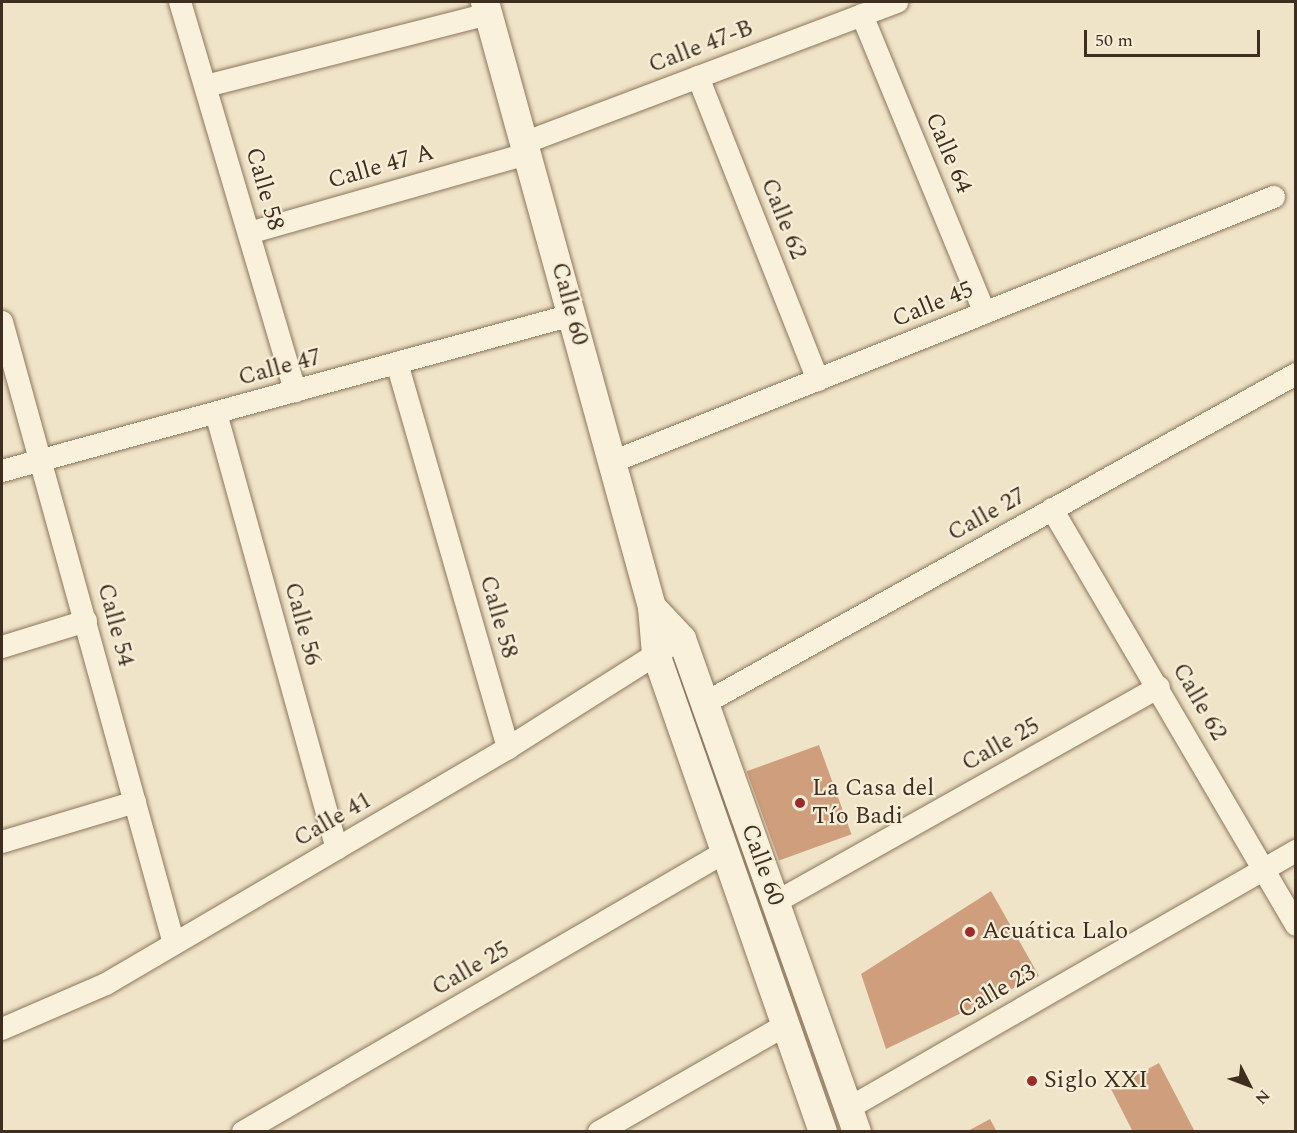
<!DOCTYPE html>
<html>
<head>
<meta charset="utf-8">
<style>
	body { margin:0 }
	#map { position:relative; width:1297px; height:1133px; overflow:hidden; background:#f0e4c8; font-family:Spectral,serif }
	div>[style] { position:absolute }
	.building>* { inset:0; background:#cf9f7d; transform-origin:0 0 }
	.roads { filter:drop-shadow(0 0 2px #8d765c) drop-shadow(0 0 2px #8d765c) }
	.minor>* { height:22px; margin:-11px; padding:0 11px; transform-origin:11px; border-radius:11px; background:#faf1dc }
	.tertiary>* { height:28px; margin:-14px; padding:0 14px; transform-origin:14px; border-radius:14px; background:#faf1dc }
	.dots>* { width:16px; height:16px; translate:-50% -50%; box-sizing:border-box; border:3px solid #f7eed8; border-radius:50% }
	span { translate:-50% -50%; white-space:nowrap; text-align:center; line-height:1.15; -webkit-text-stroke:4.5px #f7eed8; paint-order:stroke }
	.street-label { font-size:24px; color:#3d2e20 }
	.poi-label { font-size:24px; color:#3d2e20 }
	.left { translate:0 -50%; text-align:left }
	.frame { position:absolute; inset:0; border:3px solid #3d2e20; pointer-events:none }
	.north { position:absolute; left:1219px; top:1055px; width:60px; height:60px; -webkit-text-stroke:4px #f7eed8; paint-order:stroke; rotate:132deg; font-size:16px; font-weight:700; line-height:24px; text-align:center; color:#3d2e20 }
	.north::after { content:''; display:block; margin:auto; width:21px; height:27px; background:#3d2e20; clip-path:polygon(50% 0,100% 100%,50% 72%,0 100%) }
	.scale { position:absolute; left:1084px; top:30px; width:176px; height:27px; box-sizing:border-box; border:3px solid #3d2e20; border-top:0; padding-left:8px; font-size:18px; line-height:21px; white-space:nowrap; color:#3d2e20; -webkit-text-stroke:4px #f7eed8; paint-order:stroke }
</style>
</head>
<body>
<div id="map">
	<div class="building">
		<i style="left:819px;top:745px;width:95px;height:77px;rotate:70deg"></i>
		<i style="clip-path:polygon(991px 891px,1039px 976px,886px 1049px,861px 974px)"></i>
		<i style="clip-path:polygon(1159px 1063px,1195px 1132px,1133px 1132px,1111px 1089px)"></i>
		<i style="clip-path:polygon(990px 1119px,997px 1132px,966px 1132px)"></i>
	</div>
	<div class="roads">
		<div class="minor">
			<i style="left:180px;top:2px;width:406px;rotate:73.5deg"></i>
			<i style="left:862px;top:15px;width:322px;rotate:67.6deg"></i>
			<i style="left:698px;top:77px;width:326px;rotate:68.4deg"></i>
			<i style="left:206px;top:86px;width:292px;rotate:-14.3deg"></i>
			<i style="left:524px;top:143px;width:399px;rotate:-20.7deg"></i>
			<i style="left:249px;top:233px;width:289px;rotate:-15.9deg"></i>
			<i style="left:2px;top:322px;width:645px;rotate:74.54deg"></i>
			<i style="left:397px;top:363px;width:401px;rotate:73.9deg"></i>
			<i style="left:216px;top:413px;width:452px;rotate:74.5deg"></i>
			<i style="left:612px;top:462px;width:713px;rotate:-21.82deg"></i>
			<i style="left:2px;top:471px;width:591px;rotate:-15.31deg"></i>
			<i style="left:1052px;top:509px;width:482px;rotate:59.6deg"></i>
			<i style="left:2px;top:647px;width:88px;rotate:-17.2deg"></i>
			<i style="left:705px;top:703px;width:676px;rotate:-29.1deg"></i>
			<i style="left:2px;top:842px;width:139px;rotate:-16.7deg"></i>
			<i style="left:776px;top:902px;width:439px;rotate:-29.3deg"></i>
			<i style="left:2px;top:1029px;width:113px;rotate:-23.4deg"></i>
			<i style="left:106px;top:984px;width:466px;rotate:-30.4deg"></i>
			<i style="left:508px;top:748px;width:189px;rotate:-32.3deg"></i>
			<i style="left:849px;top:1108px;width:516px;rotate:-29.9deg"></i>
			<i style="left:243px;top:1132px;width:557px;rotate:-30.15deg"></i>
			<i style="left:599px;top:1132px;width:215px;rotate:-29.8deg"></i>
		</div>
		<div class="tertiary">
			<i style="left:485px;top:2px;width:628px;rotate:74.57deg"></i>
			<i style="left:652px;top:607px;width:47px;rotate:85.1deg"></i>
			<i style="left:656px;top:654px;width:506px;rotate:70.74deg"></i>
			<i style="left:652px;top:607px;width:44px;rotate:46.8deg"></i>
			<i style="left:682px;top:639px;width:523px;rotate:70.46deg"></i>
		</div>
	</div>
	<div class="dots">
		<i style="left:800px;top:803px;background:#9e2a2b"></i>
		<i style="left:970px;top:932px;background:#9e2a2b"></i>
		<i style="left:1032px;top:1081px;background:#9e2a2b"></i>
	</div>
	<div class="street-label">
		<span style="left:701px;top:47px;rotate:-21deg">Calle 47-B</span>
		<span style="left:948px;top:153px;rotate:67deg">Calle 64</span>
		<span style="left:381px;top:167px;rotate:-16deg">Calle 47 A</span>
		<span style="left:264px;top:189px;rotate:74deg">Calle 58</span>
		<span style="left:783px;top:219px;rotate:68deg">Calle 62</span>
		<span style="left:569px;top:304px;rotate:75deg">Calle 60</span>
		<span style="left:933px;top:305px;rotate:-22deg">Calle 45</span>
		<span style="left:280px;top:368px;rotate:-15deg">Calle 47</span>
		<span style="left:987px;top:515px;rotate:-29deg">Calle 27</span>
		<span style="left:498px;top:617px;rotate:74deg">Calle 58</span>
		<span style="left:302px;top:624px;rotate:75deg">Calle 56</span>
		<span style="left:115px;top:625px;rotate:75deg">Calle 54</span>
		<span style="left:1199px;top:702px;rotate:60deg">Calle 62</span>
		<span style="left:1001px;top:745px;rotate:-29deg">Calle 25</span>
		<span style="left:333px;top:820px;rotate:-30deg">Calle 41</span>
		<span style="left:762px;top:865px;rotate:70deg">Calle 60</span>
		<span style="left:471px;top:969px;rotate:-30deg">Calle 25</span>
		<span style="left:997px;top:992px;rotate:-30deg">Calle 23</span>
	</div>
	<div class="poi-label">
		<span class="left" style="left:812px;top:803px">La Casa del<br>Tío Badi</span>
		<span class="left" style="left:982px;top:932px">Acuática Lalo</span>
		<span class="left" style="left:1044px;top:1081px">Siglo XXI</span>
	</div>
	<div class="frame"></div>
	<div class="north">N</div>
	<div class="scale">50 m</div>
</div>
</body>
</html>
